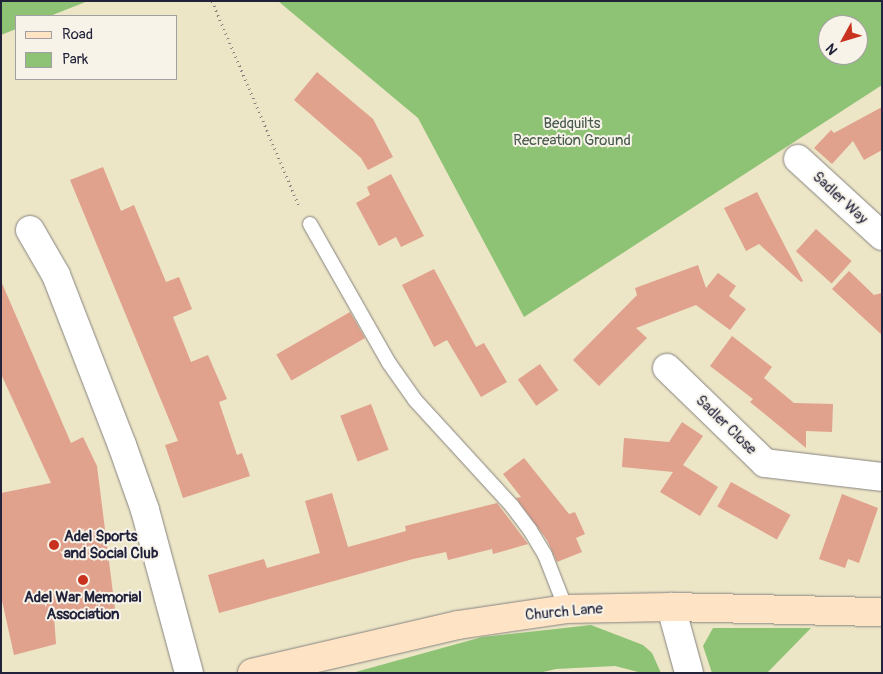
<!DOCTYPE html>
<html>
<head>
<meta charset="utf-8">
<style>
	body { margin:0 }
	#map { position:relative; width:883px; height:674px; overflow:hidden; background:#ece5c6; font-family:Pangolin,sans-serif }
	div>[style] { position:absolute }
	.green>* { inset:0; background:#8ec375 }
	.building>* { inset:0; background:#e0a18d; transform-origin:0 0 }
	.path>* { height:3px; margin-top:-1.5px; transform-origin:0; background:repeating-linear-gradient(90deg,#878480 0 1px,transparent 0 5px) }
	.roads { filter:drop-shadow(0 0 1px #878480) drop-shadow(0 0 1px #878480) }
	.lane>* { height:14px; margin:-7px; padding:0 7px; transform-origin:7px; border-radius:7px; background:#fff }
	.street>* { height:28px; margin:-14px; padding:0 14px; transform-origin:14px; border-radius:14px; background:#fff }
	.secondary>* { height:28px; margin:-14px; padding:0 14px; transform-origin:14px; border-radius:14px; background:#fee4c5 }
	.dots>* { width:14px; height:14px; translate:-50% -50%; box-sizing:border-box; border:2px solid #f7f3e8; border-radius:50% }
	span { translate:-50% -50%; white-space:nowrap; text-align:center; line-height:1.15; -webkit-text-stroke:4px #f7f3e8; paint-order:stroke }
	.park-label { font-size:15px; color:#485a4f }
	.street-label { font-size:15px; color:#22223b }
	.poi-label { font-size:15px; color:#22223b; font-weight:700 }
	.left { translate:0 -50%; text-align:left }
	.frame { position:absolute; inset:0; border:2px solid #22223b; pointer-events:none }
	.legend { position:absolute; left:15px; top:15px; width:162px; height:65px; box-sizing:border-box; background:#f7f3e8; border:1px solid #a29fa3; margin:0; padding:6px 9px; list-style:none; font-size:15px; color:#22223b }
	.legend li { display:flex; align-items:center; gap:10px; height:25px }
	.legend b { width:25px; border:1px solid #a29fa3 }
	.north { position:absolute; left:818px; top:15px; width:50px; height:50px; box-sizing:border-box; background:#f7f3e8; border:1px solid #a29fa3; border-radius:50%; rotate:231deg; font-size:14px; font-weight:700; line-height:20px; text-align:center; color:#22223b }
	.north::after { content:''; display:block; margin:auto; width:18px; height:22px; background:#c8321e; clip-path:polygon(50% 0,100% 100%,50% 72%,0 100%) }
</style>
</head>
<body>
<div id="map">
	<div class="green">
		<i style="clip-path:polygon(1px 1px,88px 1px,50px 16px,16px 16px,16px 29px,1px 35px)"></i>
		<i style="clip-path:polygon(evenodd,278px 1px,882px 1px,882px 85px,524px 317px,418px 118px,278px 1px,828px 25px,858px 25px,858px 55px,828px 55px,828px 25px)"></i>
		<i style="clip-path:polygon(591px 625px,643px 645px,652px 653px,661px 673px,642px 673px,615px 666px,556px 669px,539px 673px,352px 673px,482px 637px)"></i>
		<i style="clip-path:polygon(713px 628px,811px 628px,767px 673px,712px 673px,703px 646px)"></i>
	</div>
	<div class="building">
		<i style="clip-path:polygon(317px 72px,373px 119px,393px 157px,368px 170px,361px 158px,294px 100px)"></i>
		<i style="clip-path:polygon(882px 107px,882px 150px,864px 160px,853px 141px,832px 164px,814px 148px,831px 130px,834px 133px)"></i>
		<i style="clip-path:polygon(103px 167px,121px 211px,134px 205px,166px 282px,179px 277px,192px 309px,173px 317px,191px 362px,208px 355px,227px 399px,219px 402px,237px 455px,242px 453px,250px 476px,183px 498px,165px 445px,178px 441px,70px 180px)"></i>
		<i style="clip-path:polygon(391px 174px,424px 236px,401px 247px,396px 237px,379px 246px,356px 203px,370px 195px,367px 187px)"></i>
		<i style="clip-path:polygon(757px 192px,803px 281px,801px 282px,759px 244px,746px 251px,724px 208px)"></i>
		<i style="left:816px;top:229px;width:48px;height:30px;rotate:42deg"></i>
		<i style="clip-path:polygon(698px 265px,706px 288px,718px 273px,736px 286px,729px 296px,746px 309px,730px 330px,696px 305px,636px 328px,647px 338px,599px 386px,573px 360px,637px 295px,635px 288px)"></i>
		<i style="clip-path:polygon(434px 269px,476px 347px,484px 343px,507px 382px,481px 397px,447px 340px,434px 347px,402px 285px)"></i>
		<i style="clip-path:polygon(849px 271px,874px 295px,882px 293px,882px 335px,832px 289px)"></i>
		<i style="clip-path:polygon(1px 281px,71px 443px,83px 437px,97px 466px,115px 609px,54px 616px,56px 644px,14px 655px,1px 596px,1px 493px,51px 483px,1px 374px)"></i>
		<i style="left:350px;top:312px;width:30px;height:85px;rotate:60deg"></i>
		<i style="clip-path:polygon(732px 336px,772px 367px,764px 378px,794px 403px,833px 404px,832px 432px,806px 431px,806px 448px,750px 402px,753px 399px,710px 366px)"></i>
		<i style="left:540px;top:364px;width:32px;height:27px;rotate:55deg"></i>
		<i style="left:371px;top:404px;width:49px;height:33px;rotate:69deg"></i>
		<i style="clip-path:polygon(682px 422px,703px 436px,683px 465px,718px 487px,700px 516px,660px 492px,673px 472px,622px 467px,624px 438px,669px 442px)"></i>
		<i style="clip-path:polygon(524px 458px,569px 514px,575px 512px,585px 534px,576px 538px,582px 552px,557px 562px,547px 540px,516px 498px,521px 497px,503px 474px)"></i>
		<i style="left:731px;top:482px;width:68px;height:28px;rotate:29deg"></i>
		<i style="clip-path:polygon(332px 493px,348px 547px,406px 531px,405px 526px,497px 503px,528px 544px,493px 554px,492px 549px,448px 560px,446px 552px,413px 559px,219px 613px,208px 575px,264px 559px,267px 568px,320px 553px,305px 501px)"></i>
		<i style="clip-path:polygon(842px 494px,878px 508px,859px 563px,848px 559px,845px 568px,819px 559px)"></i>
	</div>
	<div class="path">
		<i style="left:212px;top:1px;width:223px;rotate:67deg"></i>
	</div>
	<div class="roads">
		<div class="lane">
			<i style="left:310px;top:224px;width:160px;rotate:60.4deg"></i>
			<i style="left:389px;top:363px;width:45px;rotate:54.9deg"></i>
			<i style="left:415px;top:400px;width:144px;rotate:47.5deg"></i>
			<i style="left:512px;top:506px;width:30px;rotate:53deg"></i>
			<i style="left:530px;top:530px;width:29px;rotate:59deg"></i>
			<i style="left:545px;top:555px;width:58px;rotate:68.7deg"></i>
		</div>
		<div class="street">
			<i style="left:798px;top:159px;width:114px;rotate:42.5deg"></i>
			<i style="left:30px;top:230px;width:52px;rotate:60deg"></i>
			<i style="left:56px;top:275px;width:182px;rotate:68.8deg"></i>
			<i style="left:122px;top:445px;width:69px;rotate:70.5deg"></i>
			<i style="left:145px;top:510px;width:169px;rotate:74.9deg"></i>
			<i style="left:667px;top:368px;width:136px;rotate:44.1deg"></i>
			<i style="left:765px;top:463px;width:118px;rotate:6.8deg"></i>
			<i style="left:671px;top:607px;width:68px;rotate:74.7deg"></i>
		</div>
		<div class="secondary">
			<i style="left:252px;top:673px;width:212px;rotate:-13.1deg"></i>
			<i style="left:458px;top:625px;width:109px;rotate:-8.4deg"></i>
			<i style="left:566px;top:609px;width:105px;rotate:-1.1deg"></i>
			<i style="left:671px;top:607px;width:211px;rotate:1.4deg"></i>
		</div>
	</div>
	<div class="dots">
		<i style="left:54px;top:545px;background:#c8321e"></i>
		<i style="left:83px;top:580px;background:#c8321e"></i>
	</div>
	<div class="park-label">
		<span style="left:572px;top:132px">Bedquilts<br>Recreation Ground</span>
	</div>
	<div class="street-label">
		<span style="left:840px;top:198px;rotate:43deg">Sadler Way</span>
		<span style="left:726px;top:425px;rotate:44deg">Sadler Close</span>
		<span style="left:564px;top:612px;rotate:-5deg">Church Lane</span>
	</div>
	<div class="poi-label">
		<span class="left" style="left:64px;top:545px">Adel Sports<br>and Social Club</span>
		<span style="left:83px;top:606px">Adel War Memorial<br>Association</span>
	</div>
	<div class="frame"></div>
	<ul class="legend">
	<li><b style="height:6px;background:#fee4c5"></b>Road</li>
	<li><b style="height:14px;background:#8ec375"></b>Park</li>
	</ul>
	<div class="north">N</div>
</div>
</body>
</html>
